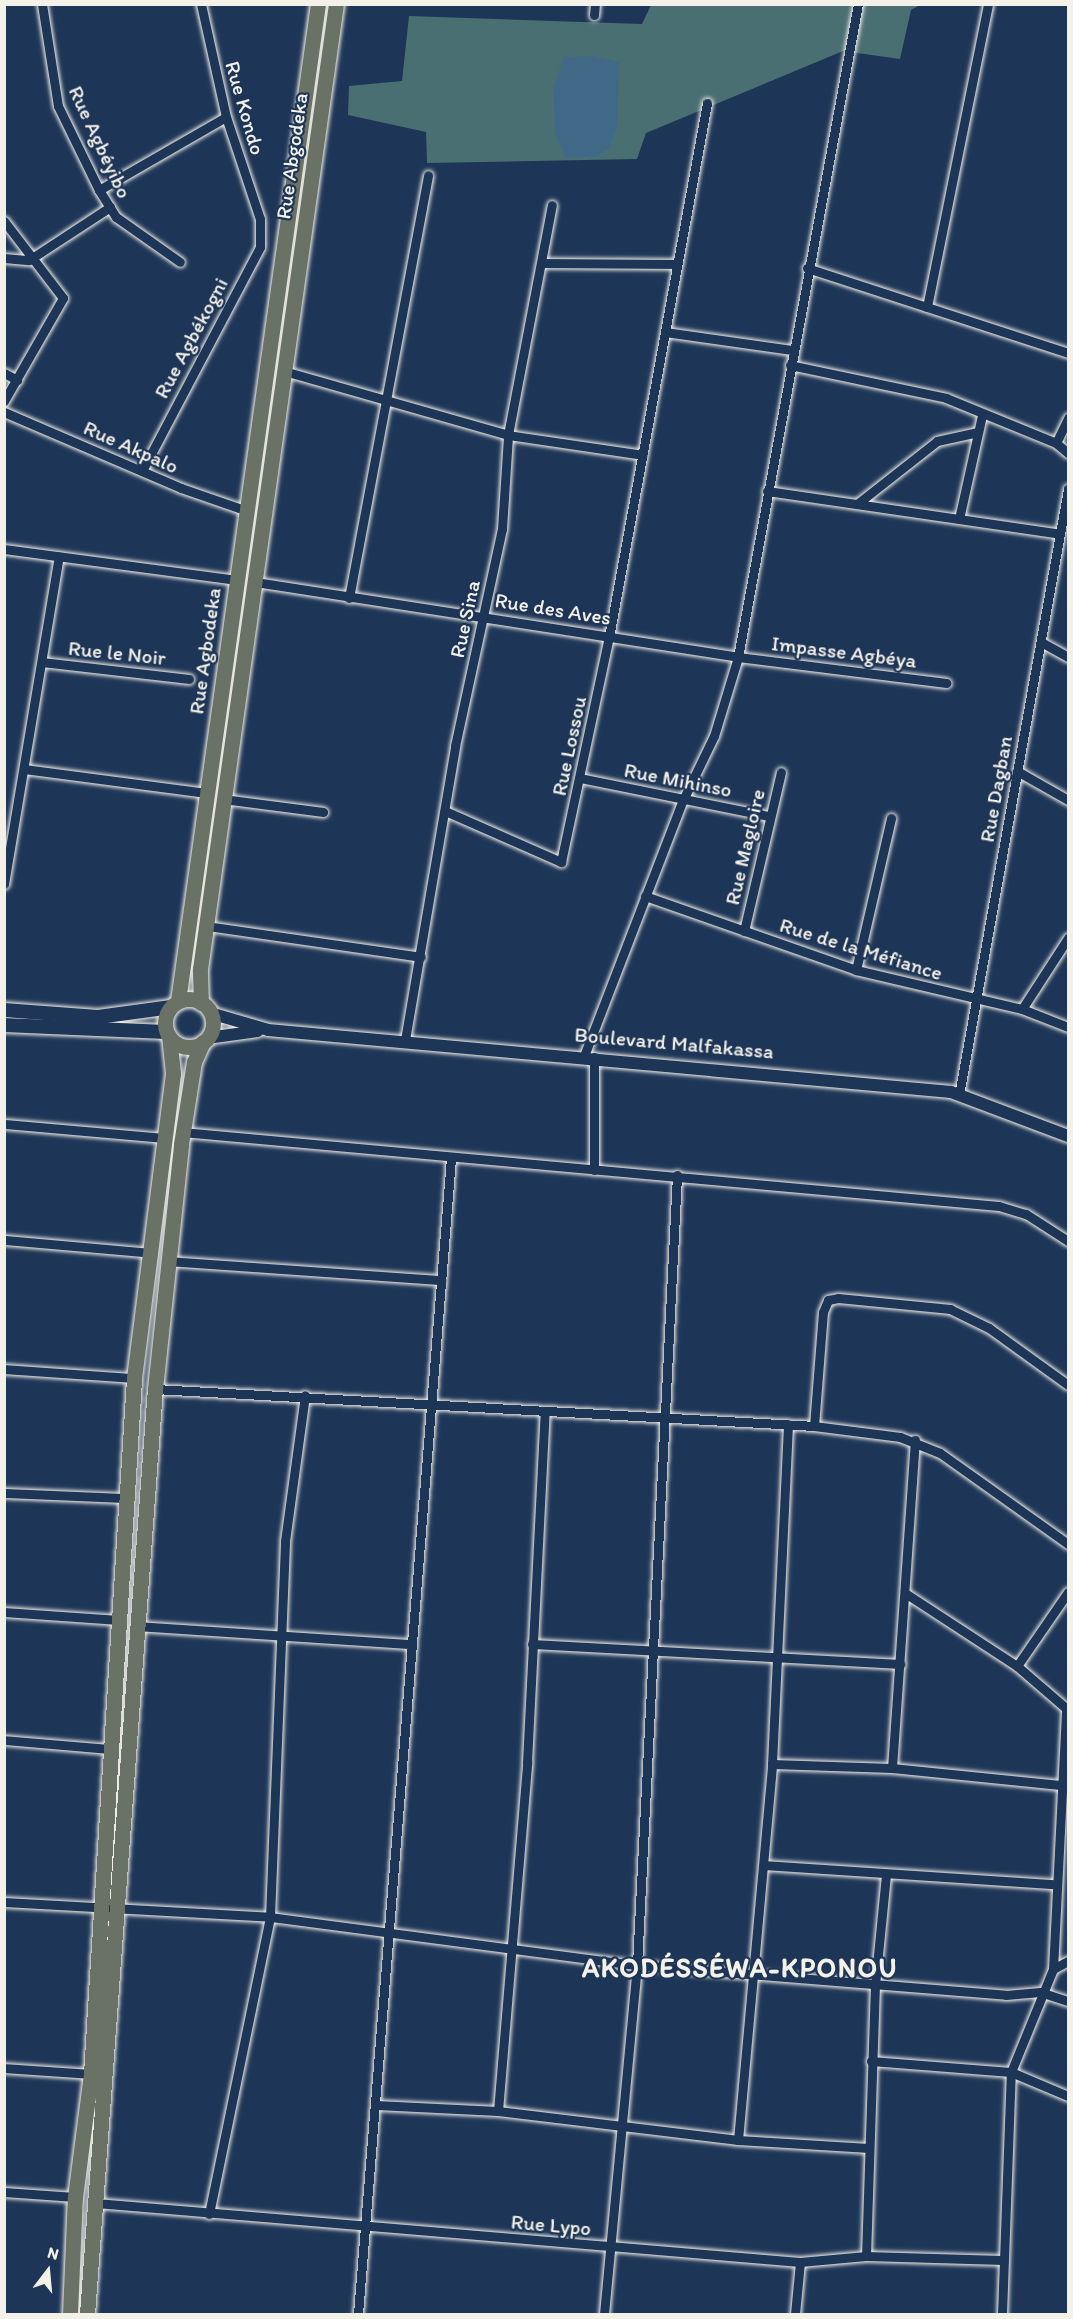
<!DOCTYPE html>
<html>
<head>
<meta charset="utf-8">
<style>
	body { margin:0 }
	#map { position:relative; width:1073px; height:2319px; overflow:hidden; background:#1d3557; font-family:Itim,sans-serif }
	div>[style] { position:absolute }
	.green>* { inset:0; background:#4a6f72 }
	.water>* { inset:0; background:#406987 }
	.roads { filter:drop-shadow(0 0 2px #f4f1e8) drop-shadow(0 0 2px #f4f1e8) }
	.minor>* { height:9px; margin:-4.5px; padding:0 4.5px; transform-origin:4.5px; border-radius:4.5px; background:#1d3557 }
	.tertiary>* { height:12px; margin:-6px; padding:0 6px; transform-origin:6px; border-radius:6px; background:#1d3557 }
	.secondary>* { height:14px; margin:-7px; padding:0 7px; transform-origin:7px; border-radius:7px; background:#1d3557 }
	.primary>* { height:15px; margin:-7.5px; padding:0 7.5px; transform-origin:7.5px; border-radius:7.5px; background:#6a7266 }
	.primary>.ring { margin:-7.5px; padding:0; box-sizing:content-box; background:none; border:15px solid #6a7266; border-radius:50% }
	span { translate:-50% -50%; white-space:nowrap; text-align:center; line-height:1.15; -webkit-text-stroke:4.5px #1d3557; paint-order:stroke }
	.street-label { font-size:21px; color:#f4f1e8 }
	.district-label { font-size:27px; color:#f4f1e8; font-weight:700; letter-spacing:1.5px }
	.frame { position:absolute; inset:0; border:6px solid #f4f1e8; pointer-events:none }
	.north { position:absolute; left:18px; top:2241px; width:60px; height:60px; -webkit-text-stroke:4px #1d3557; paint-order:stroke; rotate:16deg; font-size:16px; font-weight:700; line-height:24px; text-align:center; color:#f4f1e8 }
	.north::after { content:''; display:block; margin:auto; width:21px; height:27px; background:#f4f1e8; clip-path:polygon(50% 0,100% 100%,50% 72%,0 100%) }
</style>
</head>
<body>
<div id="map">
	<div class="green">
		<i style="clip-path:polygon(651px 5px,920px 5px,911px 10px,900px 59px,843px 51px,646px 133px,637px 159px,427px 163px,426px 132px,348px 115px,349px 86px,402px 81px,409px 16px,642px 24px)"></i>
	</div>
	<div class="water">
		<i style="clip-path:polygon(593px 56px,619px 62px,617px 126px,610px 147px,596px 157px,566px 158px,555px 134px,553px 88px,564px 57px)"></i>
	</div>
	<div class="roads">
		<div class="minor">
			<i style="left:42px;top:4px;width:103px;rotate:81.1deg"></i>
			<i style="left:58px;top:106px;width:93px;rotate:64deg"></i>
			<i style="left:99px;top:190px;width:32px;rotate:58deg"></i>
			<i style="left:116px;top:217px;width:78px;rotate:35.1deg"></i>
			<i style="left:594px;top:15px;width:11px;rotate:-85deg"></i>
			<i style="left:99px;top:190px;width:146px;rotate:-29.9deg"></i>
			<i style="left:4px;top:221px;width:97px;rotate:52.5deg"></i>
			<i style="left:63px;top:298px;width:119px;rotate:119.8deg"></i>
			<i style="left:4px;top:258px;width:25px;rotate:5deg"></i>
			<i style="left:29px;top:260px;width:97px;rotate:-33.2deg"></i>
			<i style="left:543px;top:263px;width:132px;rotate:0.4deg"></i>
			<i style="left:807px;top:268px;width:274px;rotate:18deg"></i>
			<i style="left:927px;top:307px;width:309px;rotate:-78.6deg"></i>
			<i style="left:665px;top:332px;width:128px;rotate:8.1deg"></i>
			<i style="left:790px;top:365px;width:159px;rotate:11.9deg"></i>
			<i style="left:946px;top:398px;width:119px;rotate:22.2deg"></i>
			<i style="left:1056px;top:443px;width:16px;rotate:40deg"></i>
			<i style="left:284px;top:371px;width:233px;rotate:15.9deg"></i>
			<i style="left:508px;top:435px;width:136px;rotate:8.4deg"></i>
			<i style="left:4px;top:373px;width:15px;rotate:28deg"></i>
			<i style="left:4px;top:412px;width:193px;rotate:23.2deg"></i>
			<i style="left:181px;top:488px;width:68px;rotate:19deg"></i>
			<i style="left:1056px;top:443px;width:28px;rotate:-64deg"></i>
			<i style="left:142px;top:471px;width:253px;rotate:-62.2deg"></i>
			<i style="left:260px;top:247px;width:28px;rotate:-90deg"></i>
			<i style="left:260px;top:219px;width:108px;rotate:-108.4deg"></i>
			<i style="left:226px;top:117px;width:116px;rotate:-102.5deg"></i>
			<i style="left:767px;top:491px;width:296px;rotate:8.3deg"></i>
			<i style="left:857px;top:504px;width:102px;rotate:-38.2deg"></i>
			<i style="left:937px;top:441px;width:42px;rotate:-12.4deg"></i>
			<i style="left:959px;top:519px;width:107px;rotate:-77.5deg"></i>
			<i style="left:4px;top:549px;width:235px;rotate:7.6deg"></i>
			<i style="left:255px;top:582px;width:489px;rotate:8.8deg"></i>
			<i style="left:738px;top:657px;width:210px;rotate:7.1deg"></i>
			<i style="left:349px;top:598px;width:430px;rotate:-79.4deg"></i>
			<i style="left:1041px;top:642px;width:31px;rotate:29deg"></i>
			<i style="left:42px;top:662px;width:148px;rotate:6.6deg"></i>
			<i style="left:24px;top:769px;width:184px;rotate:7.5deg"></i>
			<i style="left:1017px;top:771px;width:59px;rotate:29.6deg"></i>
			<i style="left:580px;top:778px;width:192px;rotate:11.4deg"></i>
			<i style="left:223px;top:799px;width:101px;rotate:7.4deg"></i>
			<i style="left:445px;top:811px;width:127px;rotate:23.7deg"></i>
			<i style="left:561px;top:862px;width:230px;rotate:-78deg"></i>
			<i style="left:609px;top:637px;width:543px;rotate:-79.6deg"></i>
			<i style="left:4px;top:884px;width:332px;rotate:-80.5deg"></i>
			<i style="left:645px;top:896px;width:224px;rotate:19.3deg"></i>
			<i style="left:856px;top:970px;width:171px;rotate:13.2deg"></i>
			<i style="left:1022px;top:1009px;width:49px;rotate:21.4deg"></i>
			<i style="left:207px;top:926px;width:216px;rotate:8.2deg"></i>
			<i style="left:744px;top:931px;width:163px;rotate:-76.9deg"></i>
			<i style="left:856px;top:970px;width:156px;rotate:-77deg"></i>
			<i style="left:1022px;top:1009px;width:85px;rotate:-57.1deg"></i>
			<i style="left:405px;top:1040px;width:298px;rotate:-80.3deg"></i>
			<i style="left:455px;top:746px;width:222px;rotate:-77.8deg"></i>
			<i style="left:502px;top:529px;width:94px;rotate:-86.3deg"></i>
			<i style="left:508px;top:435px;width:234px;rotate:-79.2deg"></i>
			<i style="left:584px;top:1056px;width:274px;rotate:-68.9deg"></i>
			<i style="left:683px;top:800px;width:71px;rotate:-64.2deg"></i>
			<i style="left:714px;top:736px;width:83px;rotate:-73.1deg"></i>
			<i style="left:738px;top:657px;width:664px;rotate:-79.59deg"></i>
			<i style="left:594px;top:1057px;width:113px;rotate:90deg"></i>
			<i style="left:959px;top:1095px;width:616px;rotate:-79.8deg"></i>
			<i style="left:4px;top:1124px;width:162px;rotate:5deg"></i>
			<i style="left:182px;top:1132px;width:820px;rotate:5.18deg"></i>
			<i style="left:999px;top:1206px;width:28px;rotate:17deg"></i>
			<i style="left:1026px;top:1214px;width:50px;rotate:32.7deg"></i>
			<i style="left:4px;top:1240px;width:149px;rotate:5deg"></i>
			<i style="left:168px;top:1261px;width:274px;rotate:4deg"></i>
			<i style="left:4px;top:1369px;width:130px;rotate:4deg"></i>
			<i style="left:155px;top:1389px;width:660px;rotate:3.21deg"></i>
			<i style="left:814px;top:1426px;width:87px;rotate:7.3deg"></i>
			<i style="left:900px;top:1437px;width:43px;rotate:21.8deg"></i>
			<i style="left:940px;top:1453px;width:157px;rotate:35.4deg"></i>
			<i style="left:814px;top:1426px;width:114px;rotate:-85.5deg"></i>
			<i style="left:823px;top:1312px;width:13px;rotate:-67deg"></i>
			<i style="left:828px;top:1300px;width:10px;rotate:-11deg"></i>
			<i style="left:838px;top:1298px;width:113px;rotate:5.6deg"></i>
			<i style="left:950px;top:1309px;width:43px;rotate:26deg"></i>
			<i style="left:989px;top:1328px;width:97px;rotate:35.8deg"></i>
			<i style="left:4px;top:1493px;width:121px;rotate:2.4deg"></i>
			<i style="left:905px;top:1593px;width:134px;rotate:33.1deg"></i>
			<i style="left:1017px;top:1666px;width:67px;rotate:40.8deg"></i>
			<i style="left:4px;top:1612px;width:115px;rotate:4deg"></i>
			<i style="left:136px;top:1626px;width:273px;rotate:3.8deg"></i>
			<i style="left:532px;top:1644px;width:369px;rotate:3.1deg"></i>
			<i style="left:1017px;top:1666px;width:90px;rotate:-55.4deg"></i>
			<i style="left:4px;top:1740px;width:104px;rotate:4.9deg"></i>
			<i style="left:772px;top:1764px;width:120px;rotate:1.9deg"></i>
			<i style="left:892px;top:1768px;width:169px;rotate:5.8deg"></i>
			<i style="left:892px;top:1768px;width:329px;rotate:-86deg"></i>
			<i style="left:764px;top:1865px;width:290px;rotate:3.8deg"></i>
			<i style="left:4px;top:1902px;width:266px;rotate:3.2deg"></i>
			<i style="left:270px;top:1917px;width:370px;rotate:7.5deg"></i>
			<i style="left:637px;top:1965px;width:370px;rotate:4.6deg"></i>
			<i style="left:1006px;top:1995px;width:34px;rotate:-5deg"></i>
			<i style="left:1040px;top:1992px;width:29px;rotate:18deg"></i>
			<i style="left:1053px;top:1969px;width:17px;rotate:-28deg"></i>
			<i style="left:871px;top:2061px;width:140px;rotate:4.5deg"></i>
			<i style="left:1011px;top:2072px;width:62px;rotate:22.8deg"></i>
			<i style="left:4px;top:2068px;width:87px;rotate:3.9deg"></i>
			<i style="left:376px;top:2105px;width:122px;rotate:2.8deg"></i>
			<i style="left:498px;top:2111px;width:242px;rotate:6.9deg"></i>
			<i style="left:738px;top:2140px;width:131px;rotate:3.5deg"></i>
			<i style="left:498px;top:2111px;width:350px;rotate:-85.2deg"></i>
			<i style="left:527px;top:1762px;width:350px;rotate:-87.1deg"></i>
			<i style="left:738px;top:2140px;width:378px;rotate:-84.8deg"></i>
			<i style="left:772px;top:1764px;width:340px;rotate:-87.3deg"></i>
			<i style="left:4px;top:2192px;width:71px;rotate:4deg"></i>
			<i style="left:96px;top:2203px;width:706px;rotate:4.79deg"></i>
			<i style="left:800px;top:2262px;width:66px;rotate:-5.2deg"></i>
			<i style="left:866px;top:2256px;width:137px;rotate:1.7deg"></i>
			<i style="left:209px;top:2214px;width:303px;rotate:-78.4deg"></i>
			<i style="left:270px;top:1917px;width:376px;rotate:-87.7deg"></i>
			<i style="left:285px;top:1541px;width:147px;rotate:-82.2deg"></i>
			<i style="left:866px;top:2256px;width:271px;rotate:-88.1deg"></i>
			<i style="left:875px;top:1985px;width:111px;rotate:-84.3deg"></i>
			<i style="left:358px;top:2314px;width:1160px;rotate:-85.4deg"></i>
			<i style="left:604px;top:2314px;width:351px;rotate:-84.6deg"></i>
			<i style="left:637px;top:1965px;width:791px;rotate:-87.1deg"></i>
			<i style="left:795px;top:2314px;width:52px;rotate:-84.5deg"></i>
			<i style="left:1002px;top:2314px;width:242px;rotate:-87.9deg"></i>
			<i style="left:1011px;top:2072px;width:111px;rotate:-67.8deg"></i>
			<i style="left:1053px;top:1969px;width:260px;rotate:-87.1deg"></i>
		</div>
		<div class="tertiary">
			<i style="left:210px;top:1013px;width:60px;rotate:16.3deg"></i>
			<i style="left:268px;top:1030px;width:686px;rotate:5.19deg"></i>
			<i style="left:951px;top:1092px;width:125px;rotate:20.6deg"></i>
			<i style="left:207px;top:1038px;width:51px;rotate:-7.8deg"></i>
		</div>
		<div class="secondary">
			<i style="left:4px;top:1010px;width:94px;rotate:4.3deg"></i>
			<i style="left:98px;top:1017px;width:74px;rotate:-7.8deg"></i>
			<i style="left:4px;top:1025px;width:162px;rotate:2.5deg"></i>
		</div>
		<div class="primary">
			<i class="ring" style="left:165px;top:999px;width:33px;height:33px"></i>
			<i style="left:178px;top:1001px;width:1007px;rotate:-82.01deg"></i>
			<i style="left:201px;top:1003px;width:34px;rotate:-92deg"></i>
			<i style="left:200px;top:969px;width:975px;rotate:-81.98deg"></i>
			<i style="left:70px;top:2314px;width:117px;rotate:-87.6deg"></i>
			<i style="left:75px;top:2197px;width:124px;rotate:-82.6deg"></i>
			<i style="left:91px;top:2074px;width:697px;rotate:-86.46deg"></i>
			<i style="left:134px;top:1378px;width:307px;rotate:-82.7deg"></i>
			<i style="left:173px;top:1073px;width:36px;rotate:-96deg"></i>
			<i style="left:87px;top:2314px;width:927px;rotate:-85.8deg"></i>
			<i style="left:155px;top:1389px;width:246px;rotate:-83.9deg"></i>
			<i style="left:181px;top:1144px;width:83px;rotate:-81deg"></i>
			<i style="left:194px;top:1062px;width:22px;rotate:-66deg"></i>
		</div>
	</div>
	<div class="street-label">
		<span style="left:245px;top:108px;rotate:74deg">Rue Kondo</span>
		<span style="left:100px;top:142px;rotate:65deg">Rue Agbéyibo</span>
		<span style="left:292px;top:156px;rotate:-82deg">Rue Abgodeka</span>
		<span style="left:191px;top:338px;rotate:-62deg">Rue Agbékogni</span>
		<span style="left:131px;top:447px;rotate:24deg">Rue Akpalo</span>
		<span style="left:553px;top:609px;rotate:9deg">Rue des Aves</span>
		<span style="left:465px;top:619px;rotate:-78deg">Rue Sina</span>
		<span style="left:205px;top:651px;rotate:-82deg">Rue Agbodeka</span>
		<span style="left:844px;top:652px;rotate:7deg">Impasse Agbéya</span>
		<span style="left:117px;top:653px;rotate:6deg">Rue le Noir</span>
		<span style="left:569px;top:746px;rotate:-78deg">Rue Lossou</span>
		<span style="left:678px;top:780px;rotate:11deg">Rue Mihinso</span>
		<span style="left:996px;top:789px;rotate:-80deg">Rue Dagban</span>
		<span style="left:745px;top:847px;rotate:-77deg">Rue Magloire</span>
		<span style="left:861px;top:949px;rotate:17deg">Rue de la Méfiance</span>
		<span style="left:674px;top:1043px;rotate:5deg">Boulevard Malfakassa</span>
		<span style="left:551px;top:2225px;rotate:5deg">Rue Lypo</span>
	</div>
	<div class="district-label">
		<span style="left:740px;top:1968px">AKODÉSSÉWA-KPONOU</span>
	</div>
	<div class="frame"></div>
	<div class="north">N</div>
</div>
</body>
</html>
